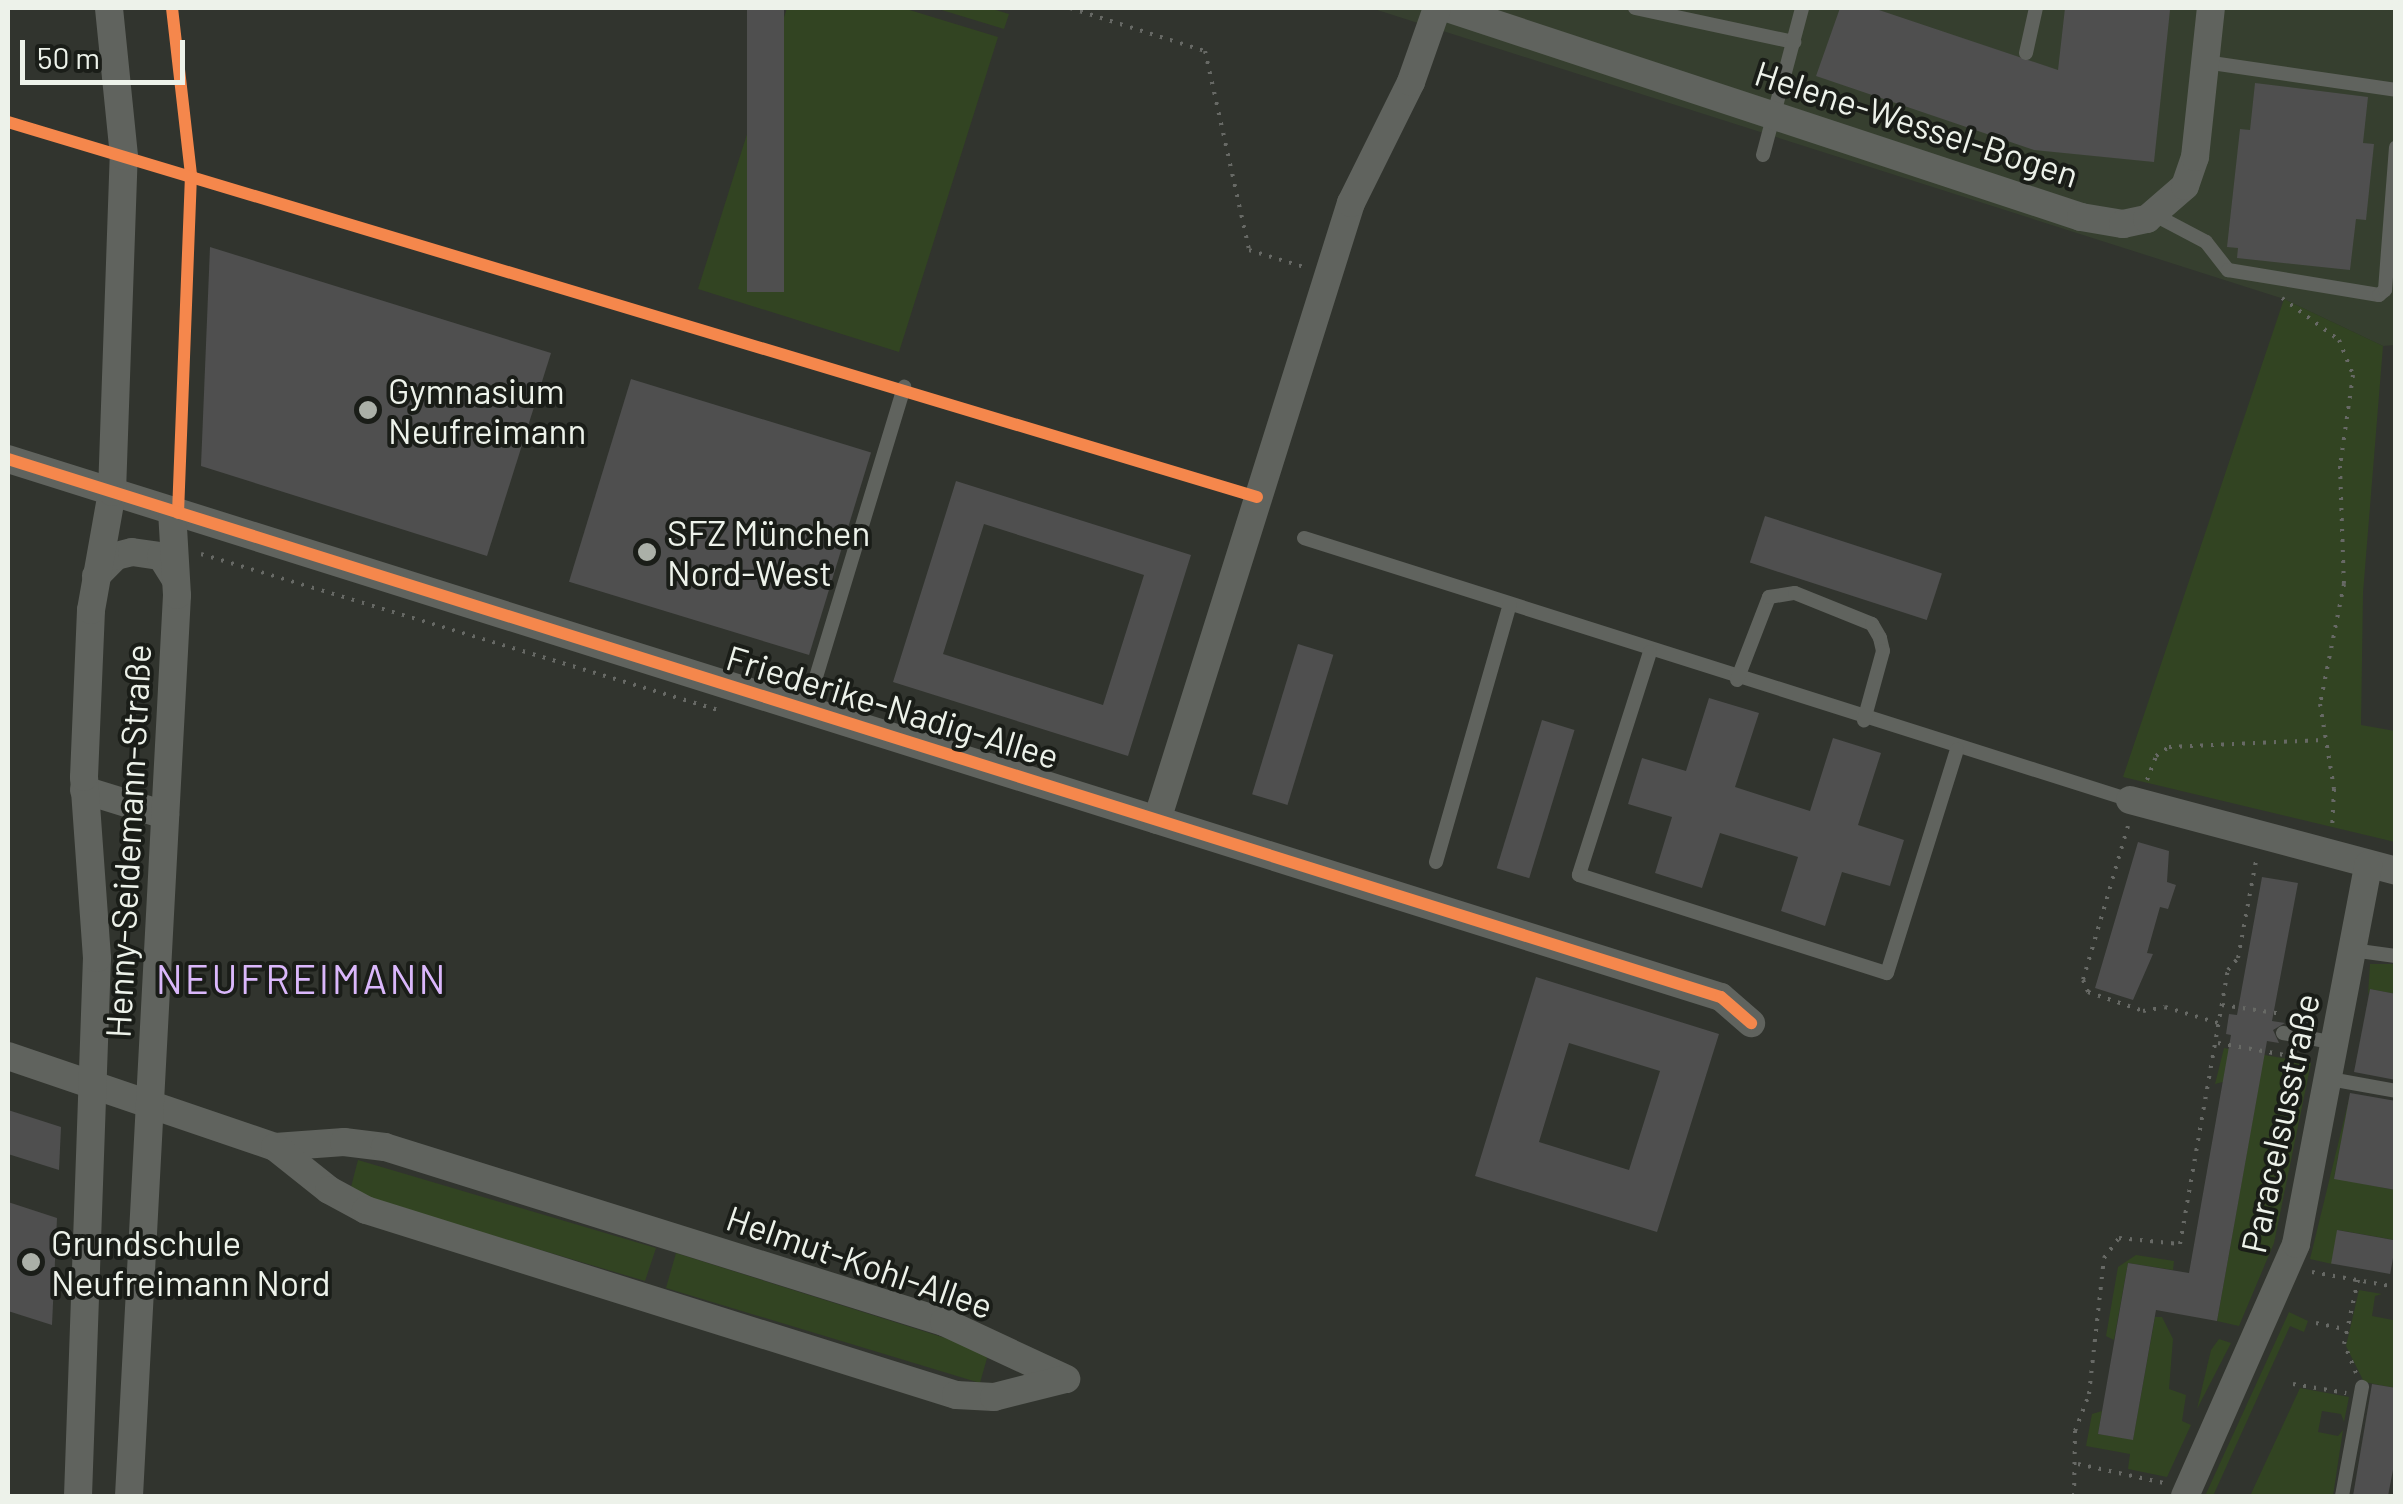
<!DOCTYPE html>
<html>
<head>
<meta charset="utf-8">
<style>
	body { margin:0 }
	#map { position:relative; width:2403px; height:1504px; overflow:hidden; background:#31342e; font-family:Barlow,sans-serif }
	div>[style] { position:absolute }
	.built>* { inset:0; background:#363f2f }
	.green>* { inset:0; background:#324422 }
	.building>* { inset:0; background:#4f4f4f; transform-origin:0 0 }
	.path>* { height:4px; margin-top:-2px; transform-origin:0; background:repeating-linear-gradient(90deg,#676965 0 2.5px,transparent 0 10.5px) }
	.lane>* { height:14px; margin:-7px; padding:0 7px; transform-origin:7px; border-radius:7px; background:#60635e }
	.street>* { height:28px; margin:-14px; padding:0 14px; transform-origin:14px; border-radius:14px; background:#60635e }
	.cycleway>* { height:12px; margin:-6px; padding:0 6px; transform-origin:6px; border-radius:6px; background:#f5874c }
	.dots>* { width:28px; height:28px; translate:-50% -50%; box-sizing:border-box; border:5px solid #1a1d18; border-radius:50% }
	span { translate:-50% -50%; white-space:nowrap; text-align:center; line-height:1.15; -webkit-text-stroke:8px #1a1d18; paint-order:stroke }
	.street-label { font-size:35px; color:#edf2ea }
	.poi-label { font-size:35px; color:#edf2ea }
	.left { translate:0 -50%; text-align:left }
	.quarter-label { font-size:40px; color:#dab7fb; letter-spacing:2.5px }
	.frame { position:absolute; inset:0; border:10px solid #edf2ea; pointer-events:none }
	.scale { position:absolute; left:20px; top:40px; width:165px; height:45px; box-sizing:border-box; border:5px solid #edf2ea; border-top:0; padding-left:12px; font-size:30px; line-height:35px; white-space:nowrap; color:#edf2ea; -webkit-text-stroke:8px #1a1d18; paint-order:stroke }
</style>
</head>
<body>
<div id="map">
	<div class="built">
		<i style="clip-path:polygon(1371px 8px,2395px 8px,2395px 345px,2383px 346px,2284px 299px)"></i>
	</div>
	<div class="green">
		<i style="clip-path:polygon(787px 8px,903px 8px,998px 37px,899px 352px,698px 289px)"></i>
		<i style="clip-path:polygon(935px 8px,989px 8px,1009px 14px,1004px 29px)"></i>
		<i style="clip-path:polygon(2284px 299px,2383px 346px,2363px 593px,2361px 725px,2395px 731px,2395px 842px,2123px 777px)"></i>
		<i style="clip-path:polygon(2370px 964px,2395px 964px,2395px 994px,2370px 989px,2368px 995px)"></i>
		<i style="clip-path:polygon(2224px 1048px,2311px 1063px,2274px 1243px,2239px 1326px,2217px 1321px,2261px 1072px,2215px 1084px)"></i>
		<i style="clip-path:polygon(2350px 1095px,2334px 1178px,2395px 1190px,2395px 1240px,2338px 1230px,2332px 1264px,2310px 1259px)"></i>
		<i style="clip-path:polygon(358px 1160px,656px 1248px,645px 1281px,370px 1199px,351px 1187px)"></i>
		<i style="clip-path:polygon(676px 1253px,980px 1349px,987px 1358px,980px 1383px,666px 1288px)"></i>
		<i style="clip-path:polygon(2136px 1255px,2174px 1261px,2173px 1270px,2128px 1263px,2114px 1340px,2106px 1336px,2118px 1267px)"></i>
		<i style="clip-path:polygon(2359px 1290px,2382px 1294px,2375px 1296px,2372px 1316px,2393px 1320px,2395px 1309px,2395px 1388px,2364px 1382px,2346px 1346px)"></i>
		<i style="clip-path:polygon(2289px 1312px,2308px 1321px,2304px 1332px,2290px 1326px,2213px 1496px,2205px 1496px)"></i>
		<i style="clip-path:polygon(2155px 1317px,2162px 1317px,2173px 1339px,2169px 1389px,2186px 1395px,2182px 1421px,2191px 1425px,2167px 1477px,2128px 1469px,2130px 1454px,2086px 1446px,2092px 1414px,2102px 1411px,2098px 1434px,2133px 1439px)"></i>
		<i style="clip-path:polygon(2219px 1339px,2231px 1343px,2197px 1409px,2211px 1350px)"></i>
		<i style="clip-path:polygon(2300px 1388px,2349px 1397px,2344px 1422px,2341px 1414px,2322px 1411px,2318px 1432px,2338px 1436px,2343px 1430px,2333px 1496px,2250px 1496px)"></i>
	</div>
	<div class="building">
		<i style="left:747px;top:8px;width:37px;height:284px"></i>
		<i style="clip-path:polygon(1840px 8px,1873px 8px,2058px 70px,2065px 8px,2170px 10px,2154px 162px,2034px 150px,1816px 76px)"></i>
		<i style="clip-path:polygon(2255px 83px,2368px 97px,2363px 143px,2374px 144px,2366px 220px,2356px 219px,2350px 270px,2237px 258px,2238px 248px,2227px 247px,2240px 129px,2250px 130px)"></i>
		<i style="clip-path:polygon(210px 247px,551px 353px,487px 556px,201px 466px)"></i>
		<i style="left:631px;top:379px;width:251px;height:212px;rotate:17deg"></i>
		<i style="clip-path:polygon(evenodd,956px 481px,1191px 555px,1128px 756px,893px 682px,956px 481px,984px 524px,1144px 575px,1103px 705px,943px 654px,984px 524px)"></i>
		<i style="left:1765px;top:516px;width:186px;height:49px;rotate:18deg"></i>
		<i style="left:1298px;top:644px;width:37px;height:157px;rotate:17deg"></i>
		<i style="clip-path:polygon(1709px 698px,1759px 713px,1735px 787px,1810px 811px,1833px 738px,1881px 753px,1858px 825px,1904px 840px,1890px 886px,1842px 872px,1825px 926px,1781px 911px,1798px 857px,1720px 833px,1702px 888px,1655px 873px,1672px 817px,1628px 804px,1642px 758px,1686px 771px)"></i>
		<i style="left:1542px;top:720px;width:34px;height:155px;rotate:17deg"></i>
		<i style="clip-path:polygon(2138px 842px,2169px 851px,2167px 882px,2176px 885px,2168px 909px,2160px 907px,2147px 953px,2153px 954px,2133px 1000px,2095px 988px)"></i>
		<i style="clip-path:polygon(2262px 877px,2298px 883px,2272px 1021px,2285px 1023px,2273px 1030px,2279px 1043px,2267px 1041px,2217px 1321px,2156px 1310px,2133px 1440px,2098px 1434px,2128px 1263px,2189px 1273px,2231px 1035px,2226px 1034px,2229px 1014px,2237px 1015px)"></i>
		<i style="clip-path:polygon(evenodd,1536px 977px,1719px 1034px,1657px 1232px,1475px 1176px,1536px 977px,1569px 1043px,1660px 1071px,1629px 1170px,1539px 1142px,1569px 1043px)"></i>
		<i style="clip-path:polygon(2370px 989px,2396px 994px,2396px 1080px,2354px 1072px)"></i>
		<i style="clip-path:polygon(2350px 1093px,2396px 1101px,2396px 1190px,2334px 1179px)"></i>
		<i style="clip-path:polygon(8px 1110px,61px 1127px,59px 1170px,8px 1154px)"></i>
		<i style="clip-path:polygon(8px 1202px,57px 1218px,52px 1325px,8px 1311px)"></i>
		<i style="left:2337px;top:1230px;width:60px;height:34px;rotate:10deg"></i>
		<i style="clip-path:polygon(2372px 1384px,2396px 1388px,2396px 1454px,2388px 1496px,2353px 1496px)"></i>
	</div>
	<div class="path">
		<i style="left:1070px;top:8px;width:142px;rotate:17.7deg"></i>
		<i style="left:1205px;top:51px;width:204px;rotate:77.5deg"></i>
		<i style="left:1249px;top:250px;width:58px;rotate:17.2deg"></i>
		<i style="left:2282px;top:298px;width:71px;rotate:36.4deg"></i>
		<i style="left:2339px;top:340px;width:38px;rotate:68deg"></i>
		<i style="left:2353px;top:375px;width:92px;rotate:98.1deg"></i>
		<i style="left:2340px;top:466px;width:118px;rotate:88.1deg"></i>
		<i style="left:2344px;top:584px;width:122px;rotate:101.3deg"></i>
		<i style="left:2320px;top:704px;width:86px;rotate:80.6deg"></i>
		<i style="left:2334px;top:789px;width:41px;rotate:92.8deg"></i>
		<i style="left:201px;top:554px;width:540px;rotate:16.79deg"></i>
		<i style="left:2147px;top:780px;width:26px;rotate:-69deg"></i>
		<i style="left:2156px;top:756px;width:16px;rotate:-35deg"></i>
		<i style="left:2169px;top:747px;width:154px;rotate:-2.6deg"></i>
		<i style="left:2128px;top:826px;width:160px;rotate:106.3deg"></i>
		<i style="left:2083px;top:980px;width:13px;rotate:67deg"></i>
		<i style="left:2088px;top:992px;width:58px;rotate:19.1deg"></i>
		<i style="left:2143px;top:1011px;width:22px;rotate:-10deg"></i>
		<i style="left:2165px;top:1007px;width:55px;rotate:16.8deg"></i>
		<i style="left:2222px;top:1005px;width:61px;rotate:8.5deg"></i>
		<i style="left:2218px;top:1043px;width:90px;rotate:10.2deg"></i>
		<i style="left:2312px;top:1272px;width:85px;rotate:10.1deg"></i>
		<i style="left:2316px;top:1323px;width:30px;rotate:12deg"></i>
		<i style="left:2356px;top:1373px;width:31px;rotate:-112deg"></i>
		<i style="left:2344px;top:1344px;width:66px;rotate:-77.7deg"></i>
		<i style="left:2293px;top:1384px;width:54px;rotate:9.6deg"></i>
		<i style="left:2078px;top:1464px;width:88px;rotate:12.5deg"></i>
		<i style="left:2074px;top:1496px;width:65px;rotate:-89.1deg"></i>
		<i style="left:2075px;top:1431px;width:40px;rotate:-69deg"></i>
		<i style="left:2089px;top:1394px;width:137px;rotate:-83.7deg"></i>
		<i style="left:2104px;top:1258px;width:25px;rotate:-53deg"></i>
		<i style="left:2119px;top:1238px;width:61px;rotate:5.6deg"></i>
		<i style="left:2180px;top:1244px;width:278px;rotate:-80.1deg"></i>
		<i style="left:2228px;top:970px;width:16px;rotate:-50deg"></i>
		<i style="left:2238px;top:958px;width:99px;rotate:-79.5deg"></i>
	</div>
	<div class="lane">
		<i style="left:1635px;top:8px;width:163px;rotate:12.1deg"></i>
		<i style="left:2026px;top:53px;width:46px;rotate:-77.5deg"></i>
		<i style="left:2205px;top:62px;width:193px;rotate:8.3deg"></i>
		<i style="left:1763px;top:155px;width:152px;rotate:-75.1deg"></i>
		<i style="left:2153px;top:214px;width:60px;rotate:27.8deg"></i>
		<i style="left:2206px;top:242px;width:36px;rotate:52deg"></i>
		<i style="left:2228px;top:270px;width:153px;rotate:9.4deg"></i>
		<i style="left:2379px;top:295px;width:8px;rotate:-40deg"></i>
		<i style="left:2385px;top:290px;width:143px;rotate:-85.6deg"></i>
		<i style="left:1304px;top:538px;width:867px;rotate:17.6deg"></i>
		<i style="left:1650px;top:652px;width:234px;rotate:107.7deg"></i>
		<i style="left:1579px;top:875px;width:323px;rotate:17.7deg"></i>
		<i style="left:1887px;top:973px;width:234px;rotate:-72.6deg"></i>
		<i style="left:1737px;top:680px;width:89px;rotate:-68.9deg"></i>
		<i style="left:1769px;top:597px;width:26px;rotate:-9deg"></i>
		<i style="left:1795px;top:593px;width:83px;rotate:21.9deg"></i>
		<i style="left:1872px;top:624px;width:16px;rotate:60deg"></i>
		<i style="left:1880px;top:638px;width:13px;rotate:77deg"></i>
		<i style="left:1883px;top:651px;width:72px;rotate:105.4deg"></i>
		<i style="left:806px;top:710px;width:338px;rotate:-73.1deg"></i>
		<i style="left:1436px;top:862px;width:268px;rotate:-74deg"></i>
		<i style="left:2352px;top:950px;width:44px;rotate:7.8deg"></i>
		<i style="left:2283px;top:1033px;width:54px;rotate:10.7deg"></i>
		<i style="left:2330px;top:1079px;width:67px;rotate:10.3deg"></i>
		<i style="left:2342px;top:1496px;width:111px;rotate:-79.6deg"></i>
	</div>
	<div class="street">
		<i style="left:1447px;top:8px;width:668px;rotate:18.24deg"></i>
		<i style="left:2081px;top:217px;width:43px;rotate:9.5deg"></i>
		<i style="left:2123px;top:224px;width:25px;rotate:-12deg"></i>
		<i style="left:2147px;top:219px;width:50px;rotate:-41deg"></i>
		<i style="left:2185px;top:186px;width:31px;rotate:-71deg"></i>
		<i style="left:2195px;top:157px;width:150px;rotate:-83.9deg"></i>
		<i style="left:8px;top:459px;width:1795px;rotate:17.44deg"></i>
		<i style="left:1721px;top:997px;width:40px;rotate:41deg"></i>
		<i style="left:96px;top:576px;width:28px;rotate:-45deg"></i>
		<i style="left:116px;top:556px;width:16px;rotate:-14deg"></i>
		<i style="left:132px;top:552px;width:29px;rotate:8deg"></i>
		<i style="left:161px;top:556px;width:26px;rotate:58deg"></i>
		<i style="left:84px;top:790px;width:85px;rotate:17.2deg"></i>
		<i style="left:2130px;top:800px;width:275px;rotate:14.9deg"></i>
		<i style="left:1157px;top:820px;width:647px;rotate:-72.55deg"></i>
		<i style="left:1351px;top:203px;width:135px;rotate:-63.6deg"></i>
		<i style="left:1411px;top:82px;width:78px;rotate:-70.6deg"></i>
		<i style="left:8px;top:1056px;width:282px;rotate:18.8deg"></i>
		<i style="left:275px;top:1147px;width:69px;rotate:-4.1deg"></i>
		<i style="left:344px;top:1142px;width:41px;rotate:7deg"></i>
		<i style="left:385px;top:1147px;width:586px;rotate:17.38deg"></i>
		<i style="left:944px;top:1322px;width:135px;rotate:25deg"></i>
		<i style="left:275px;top:1147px;width:69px;rotate:38.5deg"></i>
		<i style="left:329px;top:1190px;width:42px;rotate:28.4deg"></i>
		<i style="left:366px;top:1210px;width:618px;rotate:17.41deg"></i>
		<i style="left:956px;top:1395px;width:38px;rotate:3deg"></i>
		<i style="left:994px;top:1397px;width:73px;rotate:-14.2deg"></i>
		<i style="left:78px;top:1496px;width:538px;rotate:-87.98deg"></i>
		<i style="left:97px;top:958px;width:181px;rotate:-94.1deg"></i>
		<i style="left:84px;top:777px;width:167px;rotate:-87.6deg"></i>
		<i style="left:91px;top:610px;width:120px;rotate:-79.9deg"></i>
		<i style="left:112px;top:492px;width:336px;rotate:-88deg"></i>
		<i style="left:124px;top:156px;width:149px;rotate:-95.8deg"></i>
		<i style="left:129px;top:1496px;width:902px;rotate:-86.95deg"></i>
		<i style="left:177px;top:595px;width:84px;rotate:-93.4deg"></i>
		<i style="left:2185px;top:1496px;width:275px;rotate:-66.2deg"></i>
		<i style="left:2296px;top:1244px;width:386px;rotate:-79.2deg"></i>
	</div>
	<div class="cycleway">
		<i style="left:172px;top:8px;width:168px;rotate:83.5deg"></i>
		<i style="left:191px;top:175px;width:338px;rotate:92.2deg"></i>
		<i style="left:8px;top:122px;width:1304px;rotate:16.71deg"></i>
		<i style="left:8px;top:459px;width:1795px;rotate:17.44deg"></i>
		<i style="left:1721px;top:997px;width:40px;rotate:41deg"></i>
	</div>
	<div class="dots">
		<i style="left:368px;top:410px;background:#abb0a8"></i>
		<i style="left:647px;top:552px;background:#abb0a8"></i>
		<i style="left:31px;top:1262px;background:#abb0a8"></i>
	</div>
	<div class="street-label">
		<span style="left:1917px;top:123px;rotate:18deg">Helene-Wessel-Bogen</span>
		<span style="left:893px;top:706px;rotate:17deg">Friederike-Nadig-Allee</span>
		<span style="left:127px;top:841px;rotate:-87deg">Henny-Seidemann-Straße</span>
		<span style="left:2279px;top:1123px;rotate:-78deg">Paracelsusstraße</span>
		<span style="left:860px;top:1261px;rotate:19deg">Helmut-Kohl-Allee</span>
	</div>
	<div class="poi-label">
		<span class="left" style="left:388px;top:410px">Gymnasium<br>Neufreimann</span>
		<span class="left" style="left:667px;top:552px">SFZ München<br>Nord-West</span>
		<span class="left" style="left:51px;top:1262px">Grundschule<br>Neufreimann Nord</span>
	</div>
	<div class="quarter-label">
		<span style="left:302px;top:978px">NEUFREIMANN</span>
	</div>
	<div class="frame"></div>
	<div class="scale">50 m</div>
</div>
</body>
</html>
